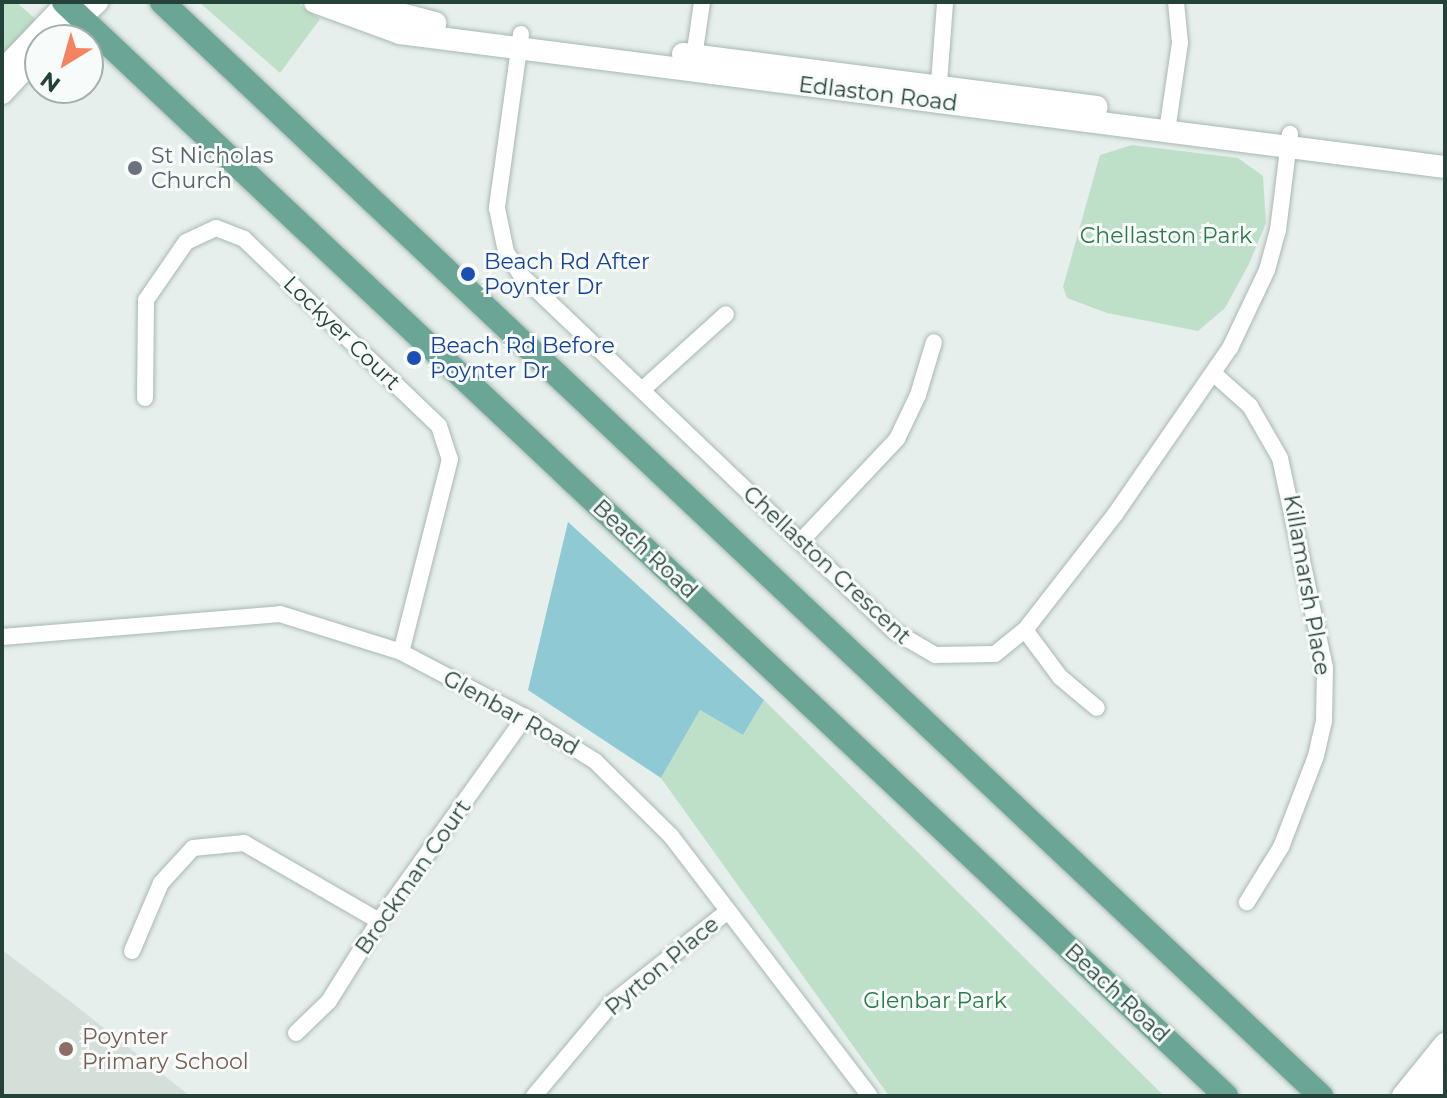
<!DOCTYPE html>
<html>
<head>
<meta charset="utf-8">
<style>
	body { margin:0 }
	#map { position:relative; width:1447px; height:1098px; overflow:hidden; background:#e6efeb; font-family:Montserrat,sans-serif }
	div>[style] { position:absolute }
	.built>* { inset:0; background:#d4dfda }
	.green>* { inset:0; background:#bfe0c8 }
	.water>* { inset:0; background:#8ec9d4 }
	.roads { filter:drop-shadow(0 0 2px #a8b8b2) drop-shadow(0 0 2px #a8b8b2) }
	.street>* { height:16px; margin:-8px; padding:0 8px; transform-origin:8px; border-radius:8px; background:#fff }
	.secondary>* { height:22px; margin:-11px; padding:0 11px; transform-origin:11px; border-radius:11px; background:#fff }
	.primary>* { height:24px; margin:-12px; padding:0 12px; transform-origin:12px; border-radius:12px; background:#6aa596 }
	.dots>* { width:22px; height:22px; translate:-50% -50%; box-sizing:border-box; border:4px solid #f7fbf9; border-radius:50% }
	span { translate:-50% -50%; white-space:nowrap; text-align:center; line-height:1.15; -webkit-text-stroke:6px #f7fbf9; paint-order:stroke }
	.street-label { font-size:22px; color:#24423a }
	.worship-label { font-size:22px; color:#5b616d }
	.left { translate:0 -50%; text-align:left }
	.park-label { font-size:22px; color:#2d7a4b }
	.transit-label { font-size:22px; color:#164399 }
	.education-label { font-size:22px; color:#785e54 }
	.frame { position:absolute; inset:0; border:4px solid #24423a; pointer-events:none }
	.north { position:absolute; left:24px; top:24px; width:80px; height:80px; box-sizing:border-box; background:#f7fbf9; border:2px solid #a3b1ad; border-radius:50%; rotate:217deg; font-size:22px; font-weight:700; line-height:32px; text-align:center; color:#24423a }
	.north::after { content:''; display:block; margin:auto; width:28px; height:36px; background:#f4845f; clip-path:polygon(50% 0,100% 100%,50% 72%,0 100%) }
</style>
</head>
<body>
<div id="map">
	<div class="built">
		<i style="clip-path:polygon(2px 950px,71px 1002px,190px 1096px,2px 1096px)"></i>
	</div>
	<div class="green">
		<i style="clip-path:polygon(2px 2px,16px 2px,39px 22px,2px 61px)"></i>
		<i style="clip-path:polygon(199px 2px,296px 2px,320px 19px,280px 73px)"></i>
		<i style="clip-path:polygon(1132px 145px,1238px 158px,1263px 176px,1266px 223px,1249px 264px,1225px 308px,1198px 331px,1107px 313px,1067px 298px,1063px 287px,1100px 155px)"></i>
		<i style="clip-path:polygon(764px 700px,1164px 1096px,889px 1096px,661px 778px,700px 710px,743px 735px)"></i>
	</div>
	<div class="water">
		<i style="clip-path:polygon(568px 522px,764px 700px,743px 735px,700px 710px,661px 778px,528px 690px)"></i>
	</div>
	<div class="roads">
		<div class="street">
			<i style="left:521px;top:34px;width:176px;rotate:97.9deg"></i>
			<i style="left:497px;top:208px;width:45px;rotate:78.4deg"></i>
			<i style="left:506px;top:252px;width:27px;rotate:57deg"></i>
			<i style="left:521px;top:275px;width:516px;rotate:43.66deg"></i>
			<i style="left:894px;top:631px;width:48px;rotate:30.3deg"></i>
			<i style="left:935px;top:655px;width:60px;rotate:-1deg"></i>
			<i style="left:995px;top:654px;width:38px;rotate:-39deg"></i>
			<i style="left:1025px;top:630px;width:148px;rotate:-52.1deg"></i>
			<i style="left:1116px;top:513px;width:201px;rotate:-55.4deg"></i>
			<i style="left:1230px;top:348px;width:86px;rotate:-64.6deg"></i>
			<i style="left:1267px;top:270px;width:41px;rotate:-74.6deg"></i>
			<i style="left:1278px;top:230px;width:97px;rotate:-82.9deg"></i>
			<i style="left:693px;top:64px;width:63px;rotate:-81.7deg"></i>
			<i style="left:938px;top:96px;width:94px;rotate:-85.7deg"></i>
			<i style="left:1167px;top:131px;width:89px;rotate:-81.6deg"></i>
			<i style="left:1180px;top:43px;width:41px;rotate:-95.6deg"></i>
			<i style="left:1213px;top:373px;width:50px;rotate:41.7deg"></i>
			<i style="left:1250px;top:406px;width:60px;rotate:60deg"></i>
			<i style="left:1280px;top:458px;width:215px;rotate:77.9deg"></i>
			<i style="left:1325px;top:668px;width:53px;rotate:91.1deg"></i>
			<i style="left:1324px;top:721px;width:36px;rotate:103deg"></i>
			<i style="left:1316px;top:756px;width:97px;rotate:111deg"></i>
			<i style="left:1281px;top:847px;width:65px;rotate:121.7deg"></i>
			<i style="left:642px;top:390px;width:113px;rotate:-42.1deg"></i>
			<i style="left:145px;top:398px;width:98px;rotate:-89.4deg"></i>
			<i style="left:146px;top:300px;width:70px;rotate:-55.4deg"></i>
			<i style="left:186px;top:242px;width:33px;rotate:-25deg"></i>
			<i style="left:216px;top:228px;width:30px;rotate:21deg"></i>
			<i style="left:244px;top:239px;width:270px;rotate:43.8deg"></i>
			<i style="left:439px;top:426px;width:35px;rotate:72deg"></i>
			<i style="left:450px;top:459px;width:199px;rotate:104.2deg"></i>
			<i style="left:800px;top:542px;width:141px;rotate:-46.7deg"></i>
			<i style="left:897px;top:439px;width:49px;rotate:-64.5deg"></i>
			<i style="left:918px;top:395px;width:55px;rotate:-73.2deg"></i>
			<i style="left:1025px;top:630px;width:59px;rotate:53.3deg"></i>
			<i style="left:1060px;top:677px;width:48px;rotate:40deg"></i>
			<i style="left:2px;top:637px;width:279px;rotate:-4.7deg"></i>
			<i style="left:280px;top:614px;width:127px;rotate:17.4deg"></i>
			<i style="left:401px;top:652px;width:140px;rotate:27.7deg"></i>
			<i style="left:525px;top:717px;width:83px;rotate:32.2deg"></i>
			<i style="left:595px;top:761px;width:107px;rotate:44.6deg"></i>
			<i style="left:671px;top:836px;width:327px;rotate:52.6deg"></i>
			<i style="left:132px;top:951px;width:74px;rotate:-66.9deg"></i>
			<i style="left:161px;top:883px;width:47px;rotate:-47.6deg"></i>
			<i style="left:193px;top:848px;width:51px;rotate:-5.6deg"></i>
			<i style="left:244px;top:843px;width:156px;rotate:30deg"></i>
			<i style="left:296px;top:1033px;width:46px;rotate:-44.1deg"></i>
			<i style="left:329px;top:1001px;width:94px;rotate:-58deg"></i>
			<i style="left:379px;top:921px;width:251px;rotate:-54.4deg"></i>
			<i style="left:534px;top:1096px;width:121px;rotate:-50deg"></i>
			<i style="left:612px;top:1003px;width:148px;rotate:-38.4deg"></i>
		</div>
		<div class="secondary">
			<i style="left:315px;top:2px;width:90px;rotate:20deg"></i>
			<i style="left:400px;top:33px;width:1054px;rotate:7.31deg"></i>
			<i style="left:355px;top:2px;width:83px;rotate:14.7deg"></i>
			<i style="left:55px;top:40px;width:57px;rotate:-42.1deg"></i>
			<i style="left:683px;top:54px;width:417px;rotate:7.3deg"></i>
			<i style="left:2px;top:71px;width:95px;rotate:-46.3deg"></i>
			<i style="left:2px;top:93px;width:38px;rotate:-47deg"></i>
			<i style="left:1403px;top:1096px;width:67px;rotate:-51.1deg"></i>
			<i style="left:1429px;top:1096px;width:26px;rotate:-53deg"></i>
		</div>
		<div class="primary">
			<i style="left:64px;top:2px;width:1596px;rotate:43.27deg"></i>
			<i style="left:162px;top:2px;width:1594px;rotate:43.35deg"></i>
		</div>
	</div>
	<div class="dots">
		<i style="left:135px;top:168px;background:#6b7280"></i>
		<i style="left:468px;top:274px;background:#1a4fb4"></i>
		<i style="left:414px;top:358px;background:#1a4fb4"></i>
		<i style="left:66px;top:1049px;background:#8d6e63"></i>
	</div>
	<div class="street-label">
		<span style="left:878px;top:94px;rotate:7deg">Edlaston Road</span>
		<span style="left:342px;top:333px;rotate:44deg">Lockyer Court</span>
		<span style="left:645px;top:549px;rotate:43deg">Beach Road</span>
		<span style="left:827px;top:565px;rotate:43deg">Chellaston Crescent</span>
		<span style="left:1307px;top:585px;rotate:80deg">Killamarsh Place</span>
		<span style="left:511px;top:713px;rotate:29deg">Glenbar Road</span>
		<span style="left:413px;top:877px;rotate:-55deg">Brockman Court</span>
		<span style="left:662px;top:966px;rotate:-40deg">Pyrton Place</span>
		<span style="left:1117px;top:993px;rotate:43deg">Beach Road</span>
	</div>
	<div class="worship-label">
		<span class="left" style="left:151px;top:168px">St Nicholas<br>Church</span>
	</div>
	<div class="park-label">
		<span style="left:1166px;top:236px">Chellaston Park</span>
		<span style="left:935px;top:1001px">Glenbar Park</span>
	</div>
	<div class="transit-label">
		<span class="left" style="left:484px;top:274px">Beach Rd After<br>Poynter Dr</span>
		<span class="left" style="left:430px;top:358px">Beach Rd Before<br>Poynter Dr</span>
	</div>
	<div class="education-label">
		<span class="left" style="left:82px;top:1049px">Poynter<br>Primary School</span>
	</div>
	<div class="frame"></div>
	<div class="north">N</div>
</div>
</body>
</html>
